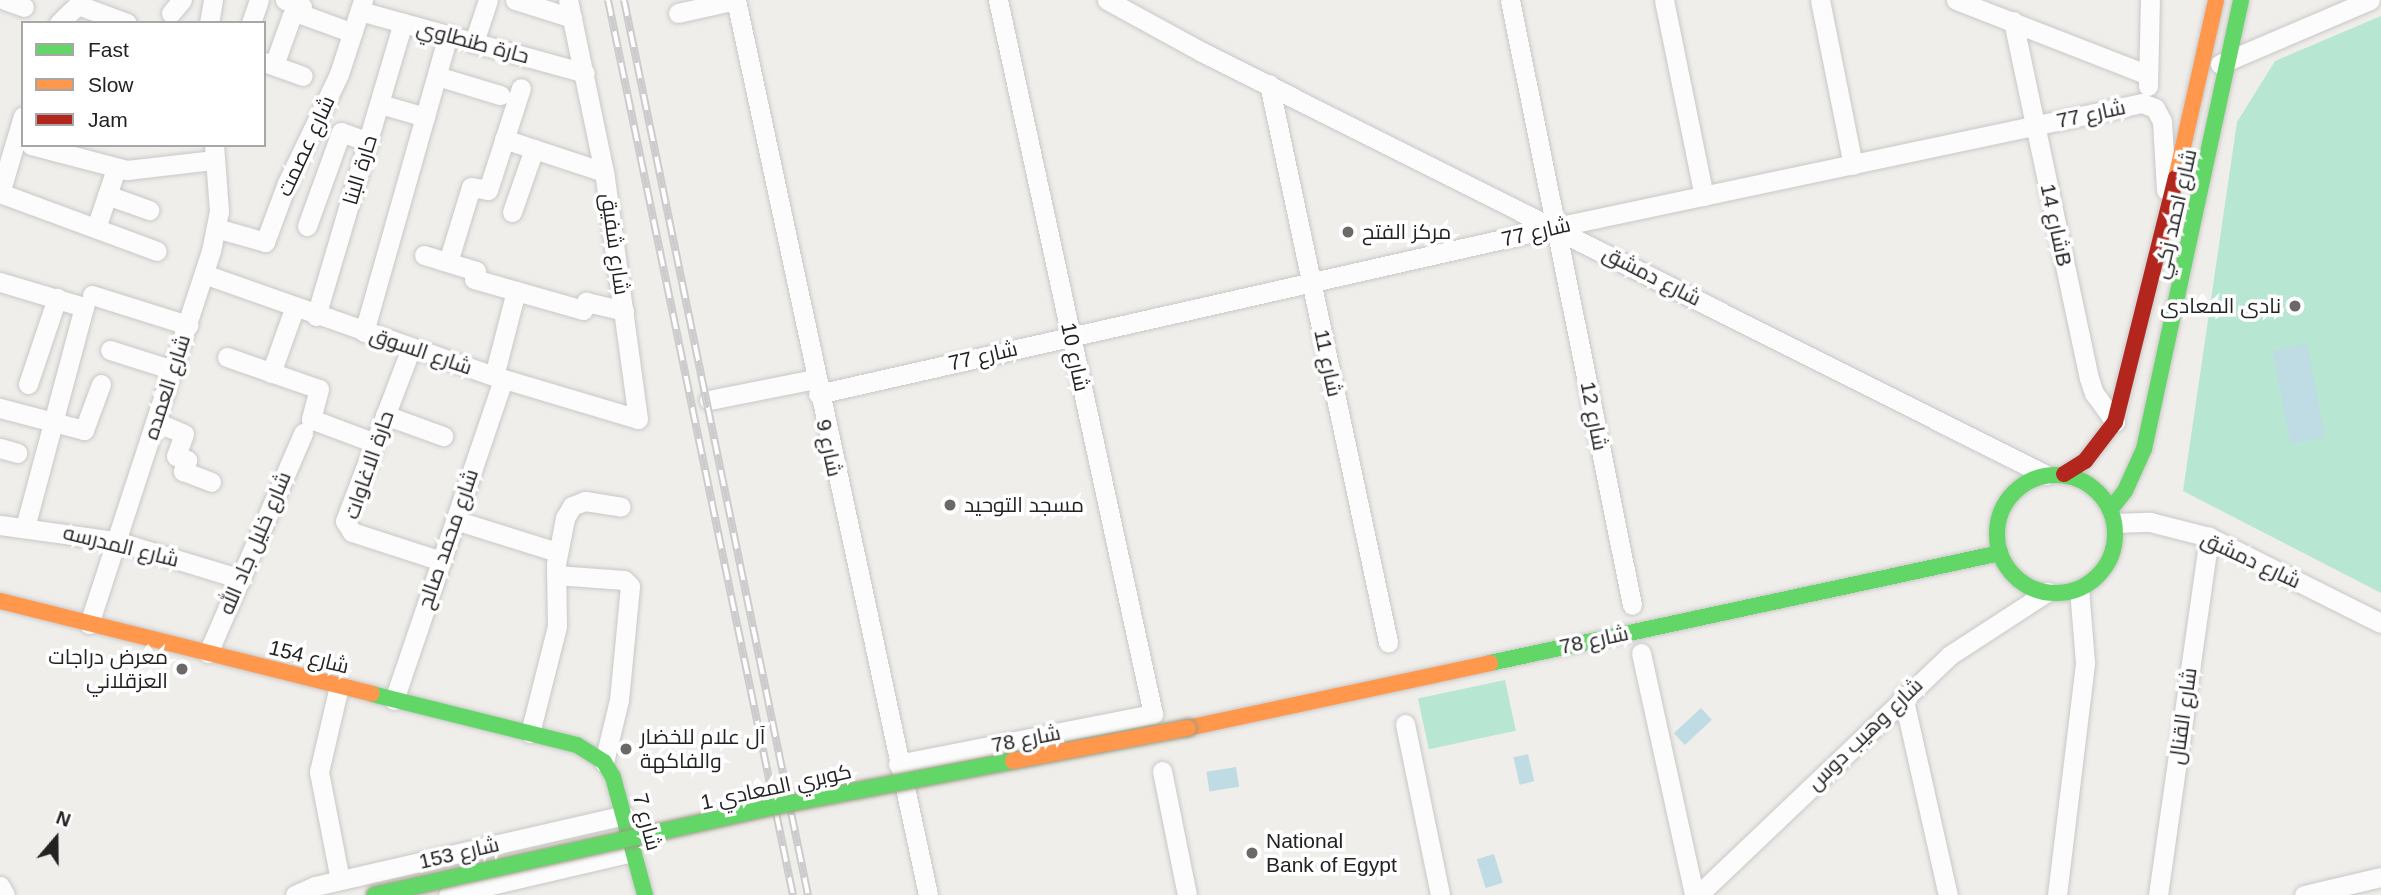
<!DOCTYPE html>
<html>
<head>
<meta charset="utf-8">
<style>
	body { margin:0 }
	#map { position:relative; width:2381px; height:895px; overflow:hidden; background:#f0eeeb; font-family:Helvetica,Cairo,sans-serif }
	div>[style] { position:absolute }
	.pitch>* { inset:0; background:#b7e6d2; transform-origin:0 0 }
	.water>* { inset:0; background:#bfdbe3; transform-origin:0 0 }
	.roads { filter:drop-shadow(0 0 2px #c9c8c7) drop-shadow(0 0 2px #c9c8c7) }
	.street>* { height:19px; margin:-9.5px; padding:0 9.5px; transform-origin:9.5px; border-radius:9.5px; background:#fdfcfc }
	.fast>* { height:16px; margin:-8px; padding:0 8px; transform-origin:8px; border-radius:8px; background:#63d668 }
	.fast>.ring { margin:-8px; padding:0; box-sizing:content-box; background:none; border:16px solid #63d668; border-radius:50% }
	.slow>* { height:16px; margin:-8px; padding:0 8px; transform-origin:8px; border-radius:8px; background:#ff974d }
	.jam>* { height:16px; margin:-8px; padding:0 8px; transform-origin:8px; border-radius:8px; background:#b3261e }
	.rail>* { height:8px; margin-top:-4px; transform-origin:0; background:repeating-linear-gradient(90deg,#fff 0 16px,#ccc 0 32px); box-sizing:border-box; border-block:2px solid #ccc }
	.bridges { filter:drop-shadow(0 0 2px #999a82) drop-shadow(0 0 2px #999a82) }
	.fast-bridge>* { height:16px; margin:-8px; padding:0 8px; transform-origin:8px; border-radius:8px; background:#63d668 }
	.slow-bridge>* { height:16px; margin:-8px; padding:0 8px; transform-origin:8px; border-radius:8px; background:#ff974d }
	.dots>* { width:19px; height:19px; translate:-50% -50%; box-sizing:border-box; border:4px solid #fff; border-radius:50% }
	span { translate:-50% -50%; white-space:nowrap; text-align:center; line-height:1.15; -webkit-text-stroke:7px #fff; paint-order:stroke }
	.street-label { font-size:21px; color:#222 }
	.poi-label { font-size:21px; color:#222 }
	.left { translate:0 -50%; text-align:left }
	.right { translate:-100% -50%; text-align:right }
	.legend { position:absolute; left:21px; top:21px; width:245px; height:126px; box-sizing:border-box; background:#fff; border:2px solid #a7a7a7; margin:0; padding:9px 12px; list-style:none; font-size:21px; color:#222 }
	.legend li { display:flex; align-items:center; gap:14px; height:35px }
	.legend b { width:35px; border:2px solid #a7a7a7 }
	.north { position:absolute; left:21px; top:804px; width:70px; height:70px; -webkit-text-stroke:5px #fff; paint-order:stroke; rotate:20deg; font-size:19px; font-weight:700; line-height:28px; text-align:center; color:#222 }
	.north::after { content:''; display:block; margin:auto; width:24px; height:32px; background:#222; clip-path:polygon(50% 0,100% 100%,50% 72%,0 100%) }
</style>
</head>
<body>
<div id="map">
	<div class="pitch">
		<i style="clip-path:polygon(2381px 16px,2381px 593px,2183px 491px,2237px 122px,2275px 61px)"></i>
		<i style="left:1505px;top:680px;width:52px;height:89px;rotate:78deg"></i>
	</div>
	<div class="water">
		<i style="left:2307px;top:344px;width:95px;height:35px;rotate:79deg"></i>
		<i style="left:1701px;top:708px;width:16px;height:37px;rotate:47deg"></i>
		<i style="left:1528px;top:754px;width:28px;height:15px;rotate:77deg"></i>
		<i style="left:1236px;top:767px;width:20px;height:30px;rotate:81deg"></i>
		<i style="left:1494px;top:854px;width:30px;height:18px;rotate:73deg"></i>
	</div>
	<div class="roads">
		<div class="street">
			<i style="left:5px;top:0;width:20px;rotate:20deg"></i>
			<i style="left:285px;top:0;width:18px;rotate:22deg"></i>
			<i style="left:302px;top:7px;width:7px;rotate:98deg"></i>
			<i style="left:301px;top:14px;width:55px;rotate:20.1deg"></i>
			<i style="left:515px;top:0;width:60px;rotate:17.5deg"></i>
			<i style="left:736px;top:0;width:915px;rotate:77.89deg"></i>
			<i style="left:1107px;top:0;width:108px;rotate:28.7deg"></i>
			<i style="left:1202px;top:52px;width:944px;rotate:26.62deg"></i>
			<i style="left:1510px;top:0;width:617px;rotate:78.6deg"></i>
			<i style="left:1664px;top:0;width:200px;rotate:78.5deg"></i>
			<i style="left:1820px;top:0;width:168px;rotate:78.7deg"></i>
			<i style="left:1956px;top:0;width:206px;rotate:21.3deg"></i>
			<i style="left:78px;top:5px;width:52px;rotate:20.2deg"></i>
			<i style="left:360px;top:11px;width:233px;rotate:15.4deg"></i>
			<i style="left:171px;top:13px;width:17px;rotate:-50deg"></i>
			<i style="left:678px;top:13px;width:59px;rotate:-12.6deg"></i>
			<i style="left:2013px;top:21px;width:365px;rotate:78deg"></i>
			<i style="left:2089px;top:378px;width:16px;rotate:72deg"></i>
			<i style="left:2094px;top:393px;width:36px;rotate:54deg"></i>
			<i style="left:59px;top:23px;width:33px;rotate:-44deg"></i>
			<i style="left:209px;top:23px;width:23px;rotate:-80deg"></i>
			<i style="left:251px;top:23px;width:24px;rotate:-71deg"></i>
			<i style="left:474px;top:42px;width:44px;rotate:-71.6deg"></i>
			<i style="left:264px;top:62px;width:41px;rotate:19.7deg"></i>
			<i style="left:2220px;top:64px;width:163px;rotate:-23.1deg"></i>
			<i style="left:274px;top:65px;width:53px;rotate:-70.2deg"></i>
			<i style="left:437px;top:76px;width:66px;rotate:16.8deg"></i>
			<i style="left:1269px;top:84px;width:571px;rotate:77.96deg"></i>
			<i style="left:2148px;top:86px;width:86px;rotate:-88.7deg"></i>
			<i style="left:380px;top:104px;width:47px;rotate:16.1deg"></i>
			<i style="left:504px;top:139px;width:105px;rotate:18.3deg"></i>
			<i style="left:31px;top:145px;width:99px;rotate:14.6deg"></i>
			<i style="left:127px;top:170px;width:88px;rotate:-6.6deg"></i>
			<i style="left:0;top:193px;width:167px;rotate:20.3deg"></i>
			<i style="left:0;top:193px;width:80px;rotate:-73.4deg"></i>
			<i style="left:107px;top:195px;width:45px;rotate:19.7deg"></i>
			<i style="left:512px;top:212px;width:67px;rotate:-70.8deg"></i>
			<i style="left:307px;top:226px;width:100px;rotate:-70.1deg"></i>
			<i style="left:341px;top:132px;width:29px;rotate:20deg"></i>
			<i style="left:96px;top:228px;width:62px;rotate:-71.3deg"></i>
			<i style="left:216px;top:228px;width:51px;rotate:15.9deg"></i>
			<i style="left:265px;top:242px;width:63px;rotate:-69.6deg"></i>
			<i style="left:287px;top:183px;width:121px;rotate:-64.5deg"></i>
			<i style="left:339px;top:74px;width:78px;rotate:-72deg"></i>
			<i style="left:424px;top:255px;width:54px;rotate:17.1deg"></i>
			<i style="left:476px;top:271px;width:8px;rotate:104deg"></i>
			<i style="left:474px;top:279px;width:113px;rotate:15.9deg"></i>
			<i style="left:583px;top:310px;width:9px;rotate:-69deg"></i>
			<i style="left:586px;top:302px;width:39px;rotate:13deg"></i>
			<i style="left:448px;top:262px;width:78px;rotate:-73deg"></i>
			<i style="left:471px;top:187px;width:17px;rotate:10deg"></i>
			<i style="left:488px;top:190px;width:107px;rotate:-72.1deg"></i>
			<i style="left:204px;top:274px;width:307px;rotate:19.4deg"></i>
			<i style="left:494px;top:376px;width:150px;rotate:16.6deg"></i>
			<i style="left:638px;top:419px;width:249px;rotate:-97.8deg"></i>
			<i style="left:604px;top:172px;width:176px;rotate:-101.8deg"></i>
			<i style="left:0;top:282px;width:88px;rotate:16.6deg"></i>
			<i style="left:84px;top:307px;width:228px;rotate:105deg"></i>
			<i style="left:92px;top:295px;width:101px;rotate:17.4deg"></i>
			<i style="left:316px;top:316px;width:306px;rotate:-73.5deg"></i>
			<i style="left:364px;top:332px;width:309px;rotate:-74.2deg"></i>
			<i style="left:411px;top:348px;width:185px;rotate:110.9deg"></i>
			<i style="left:345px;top:521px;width:13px;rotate:58deg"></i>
			<i style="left:352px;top:532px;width:94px;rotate:18deg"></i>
			<i style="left:110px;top:350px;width:66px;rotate:17.6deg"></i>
			<i style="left:227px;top:357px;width:97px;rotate:19.2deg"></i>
			<i style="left:319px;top:389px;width:31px;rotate:105deg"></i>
			<i style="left:311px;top:419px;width:68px;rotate:20.6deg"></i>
			<i style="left:271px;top:373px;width:68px;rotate:-70.2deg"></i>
			<i style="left:494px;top:376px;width:88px;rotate:-75.5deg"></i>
			<i style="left:28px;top:384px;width:91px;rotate:-71.4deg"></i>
			<i style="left:818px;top:394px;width:757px;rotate:-12.75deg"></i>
			<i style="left:1556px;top:227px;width:599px;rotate:-11.95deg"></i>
			<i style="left:2142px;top:103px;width:14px;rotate:21deg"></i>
			<i style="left:2155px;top:108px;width:15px;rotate:62deg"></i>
			<i style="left:2162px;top:121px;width:69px;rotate:86.7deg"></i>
			<i style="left:709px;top:400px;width:108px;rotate:-11.2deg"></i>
			<i style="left:0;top:408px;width:87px;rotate:14.7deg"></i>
			<i style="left:84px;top:430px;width:49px;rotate:-69.7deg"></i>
			<i style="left:385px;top:415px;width:62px;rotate:19.9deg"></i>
			<i style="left:156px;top:422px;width:30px;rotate:23deg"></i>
			<i style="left:184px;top:434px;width:23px;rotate:110deg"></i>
			<i style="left:176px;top:456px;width:12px;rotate:20deg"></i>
			<i style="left:187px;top:460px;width:12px;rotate:110deg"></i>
			<i style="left:183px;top:471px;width:30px;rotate:21deg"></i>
			<i style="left:0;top:448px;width:18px;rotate:16deg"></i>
			<i style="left:455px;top:520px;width:107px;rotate:17.4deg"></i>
			<i style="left:2115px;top:523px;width:35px;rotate:-2deg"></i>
			<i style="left:2150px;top:522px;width:61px;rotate:14.3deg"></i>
			<i style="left:2209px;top:537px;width:192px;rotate:26.6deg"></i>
			<i style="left:0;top:525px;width:117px;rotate:7.9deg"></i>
			<i style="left:116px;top:541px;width:131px;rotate:16.9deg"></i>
			<i style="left:556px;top:575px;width:68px;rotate:4.2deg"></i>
			<i style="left:624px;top:580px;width:8px;rotate:45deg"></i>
			<i style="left:630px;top:586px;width:115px;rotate:95.5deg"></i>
			<i style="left:619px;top:700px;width:64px;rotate:103.6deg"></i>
			<i style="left:89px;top:624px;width:392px;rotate:-71.9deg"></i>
			<i style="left:211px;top:251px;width:41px;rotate:-78.7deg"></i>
			<i style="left:219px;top:211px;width:66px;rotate:-94.3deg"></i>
			<i style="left:208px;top:653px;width:240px;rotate:-66.6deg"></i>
			<i style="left:1641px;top:653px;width:248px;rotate:77.6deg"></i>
			<i style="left:339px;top:686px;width:88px;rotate:103.1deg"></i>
			<i style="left:319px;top:772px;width:110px;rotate:79deg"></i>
			<i style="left:1903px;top:696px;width:204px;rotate:77.3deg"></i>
			<i style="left:394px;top:700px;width:339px;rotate:-71.2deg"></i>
			<i style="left:1405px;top:724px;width:175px;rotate:78.4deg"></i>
			<i style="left:530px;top:733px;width:110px;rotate:-75.8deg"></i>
			<i style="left:557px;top:626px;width:62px;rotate:-90.9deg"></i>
			<i style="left:556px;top:564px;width:47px;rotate:-78.9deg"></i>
			<i style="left:565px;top:518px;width:14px;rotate:-60deg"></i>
			<i style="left:572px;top:506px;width:14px;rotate:-21deg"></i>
			<i style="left:585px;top:501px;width:36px;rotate:9deg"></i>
			<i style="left:898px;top:764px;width:260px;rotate:-11.1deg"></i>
			<i style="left:1153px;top:714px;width:731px;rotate:-102.25deg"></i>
			<i style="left:1162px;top:771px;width:126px;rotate:78.6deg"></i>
			<i style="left:0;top:886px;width:10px;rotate:61deg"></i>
			<i style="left:295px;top:895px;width:22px;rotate:-24deg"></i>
			<i style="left:315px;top:886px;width:317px;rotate:-12.9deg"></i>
			<i style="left:448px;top:895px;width:186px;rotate:-13.1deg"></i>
			<i style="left:1698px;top:895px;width:348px;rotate:-43.6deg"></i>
			<i style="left:1950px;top:655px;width:116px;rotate:-33deg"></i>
			<i style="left:2057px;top:895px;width:234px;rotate:-83.1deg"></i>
			<i style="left:2085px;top:663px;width:74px;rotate:-94.6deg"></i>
			<i style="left:2158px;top:895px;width:362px;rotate:-81.9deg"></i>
			<i style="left:2304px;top:895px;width:79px;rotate:-13.2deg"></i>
		</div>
		<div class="fast">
			<i class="ring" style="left:1997px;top:475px;width:102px;height:102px"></i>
			<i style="left:2110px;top:510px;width:24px;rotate:-52deg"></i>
			<i style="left:2125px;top:491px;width:46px;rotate:-65.7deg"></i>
			<i style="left:2144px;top:449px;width:459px;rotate:-77.8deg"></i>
			<i style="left:1490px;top:663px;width:522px;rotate:-12.17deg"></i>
			<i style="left:372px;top:694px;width:211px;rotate:14deg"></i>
			<i style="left:577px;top:745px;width:32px;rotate:32deg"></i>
			<i style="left:604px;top:762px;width:17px;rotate:59deg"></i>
			<i style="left:613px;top:777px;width:122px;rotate:74.8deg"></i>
		</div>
		<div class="slow">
			<i style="left:2176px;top:178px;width:182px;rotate:-77.3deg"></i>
			<i style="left:0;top:601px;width:383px;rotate:14deg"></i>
			<i style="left:1188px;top:728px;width:309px;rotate:-12.1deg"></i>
		</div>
		<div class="jam">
			<i style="left:2064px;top:474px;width:25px;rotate:-32deg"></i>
			<i style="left:2085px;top:461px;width:49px;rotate:-52.4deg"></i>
			<i style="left:2115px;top:422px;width:252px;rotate:-76deg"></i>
		</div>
	</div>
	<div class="rail">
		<i style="left:608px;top:0;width:914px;rotate:78.32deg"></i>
		<i style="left:624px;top:0;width:914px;rotate:78.38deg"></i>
	</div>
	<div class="bridges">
		<div class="fast-bridge">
			<i style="left:375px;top:895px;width:411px;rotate:-12.5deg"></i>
			<i style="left:776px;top:806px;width:241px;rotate:-10.8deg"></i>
		</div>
		<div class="slow-bridge">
			<i style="left:1013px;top:761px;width:178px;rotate:-10.7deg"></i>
		</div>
	</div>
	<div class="dots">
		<i style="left:1348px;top:232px;background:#6a6968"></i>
		<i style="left:2295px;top:306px;background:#6a6968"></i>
		<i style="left:950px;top:505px;background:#6a6968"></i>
		<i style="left:182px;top:669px;background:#6a6968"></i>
		<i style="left:626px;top:749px;background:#6a6968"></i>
		<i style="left:1252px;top:853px;background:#6a6968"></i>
	</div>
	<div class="street-label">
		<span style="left:473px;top:42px;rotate:15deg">حارة طنطاوي</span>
		<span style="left:2091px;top:114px;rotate:-12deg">شارع 77</span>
		<span style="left:306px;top:146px;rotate:-65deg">شارع عصمت</span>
		<span style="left:360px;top:170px;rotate:-73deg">حارة البنا</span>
		<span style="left:2175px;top:214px;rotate:-77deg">شارع احمد زكي</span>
		<span style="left:2056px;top:225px;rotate:78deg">شارع 14B</span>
		<span style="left:1536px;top:232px;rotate:-13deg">شارع 77</span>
		<span style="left:615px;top:244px;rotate:82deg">شارع شفيق</span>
		<span style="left:1652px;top:276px;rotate:27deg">شارع دمشق</span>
		<span style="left:421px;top:351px;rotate:19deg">شارع السوق</span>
		<span style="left:983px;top:356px;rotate:-13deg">شارع 77</span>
		<span style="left:1075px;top:357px;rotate:78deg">شارع 10</span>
		<span style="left:1328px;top:363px;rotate:78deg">شارع 11</span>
		<span style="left:167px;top:387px;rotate:-72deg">شارع العمده</span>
		<span style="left:1594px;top:416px;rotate:79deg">شارع 12</span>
		<span style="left:829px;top:448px;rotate:78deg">شارع 9</span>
		<span style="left:369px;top:465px;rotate:-71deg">حارة الاغاوات</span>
		<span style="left:448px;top:539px;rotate:-71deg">شارع محمد صالح</span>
		<span style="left:255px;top:543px;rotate:-67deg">شارع خليل جاد الله</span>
		<span style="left:121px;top:546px;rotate:14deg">شارع المدرسه</span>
		<span style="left:2251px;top:560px;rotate:25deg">شارع دمشق</span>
		<span style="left:1594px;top:640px;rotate:-12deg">شارع 78</span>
		<span style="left:309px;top:657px;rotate:14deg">شارع 154</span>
		<span style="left:2183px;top:716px;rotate:-82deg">شارع القنال</span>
		<span style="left:1865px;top:734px;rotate:-44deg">شارع وهيب دوس</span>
		<span style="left:1026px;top:739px;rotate:-11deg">شارع 78</span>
		<span style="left:776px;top:787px;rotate:-12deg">كوبري المعادي 1</span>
		<span style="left:647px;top:822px;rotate:75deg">شارع 7</span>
		<span style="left:459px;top:853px;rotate:-13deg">شارع 153</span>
	</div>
	<div class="poi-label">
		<span class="left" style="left:1362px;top:232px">مركز الفتح</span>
		<span class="right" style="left:2281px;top:306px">نادى المعادى</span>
		<span class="left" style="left:964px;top:505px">مسجد التوحيد</span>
		<span class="right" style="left:168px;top:669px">معرض دراجات<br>العزقلاني</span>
		<span class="left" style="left:640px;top:749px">آل علام للخضار<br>والفاكهة</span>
		<span class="left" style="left:1266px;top:853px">National<br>Bank of Egypt</span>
	</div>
	<ul class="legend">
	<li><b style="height:9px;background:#63d668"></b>Fast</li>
	<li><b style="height:9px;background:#ff974d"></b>Slow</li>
	<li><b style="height:9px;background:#b3261e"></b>Jam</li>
	</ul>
	<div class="north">N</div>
</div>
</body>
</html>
